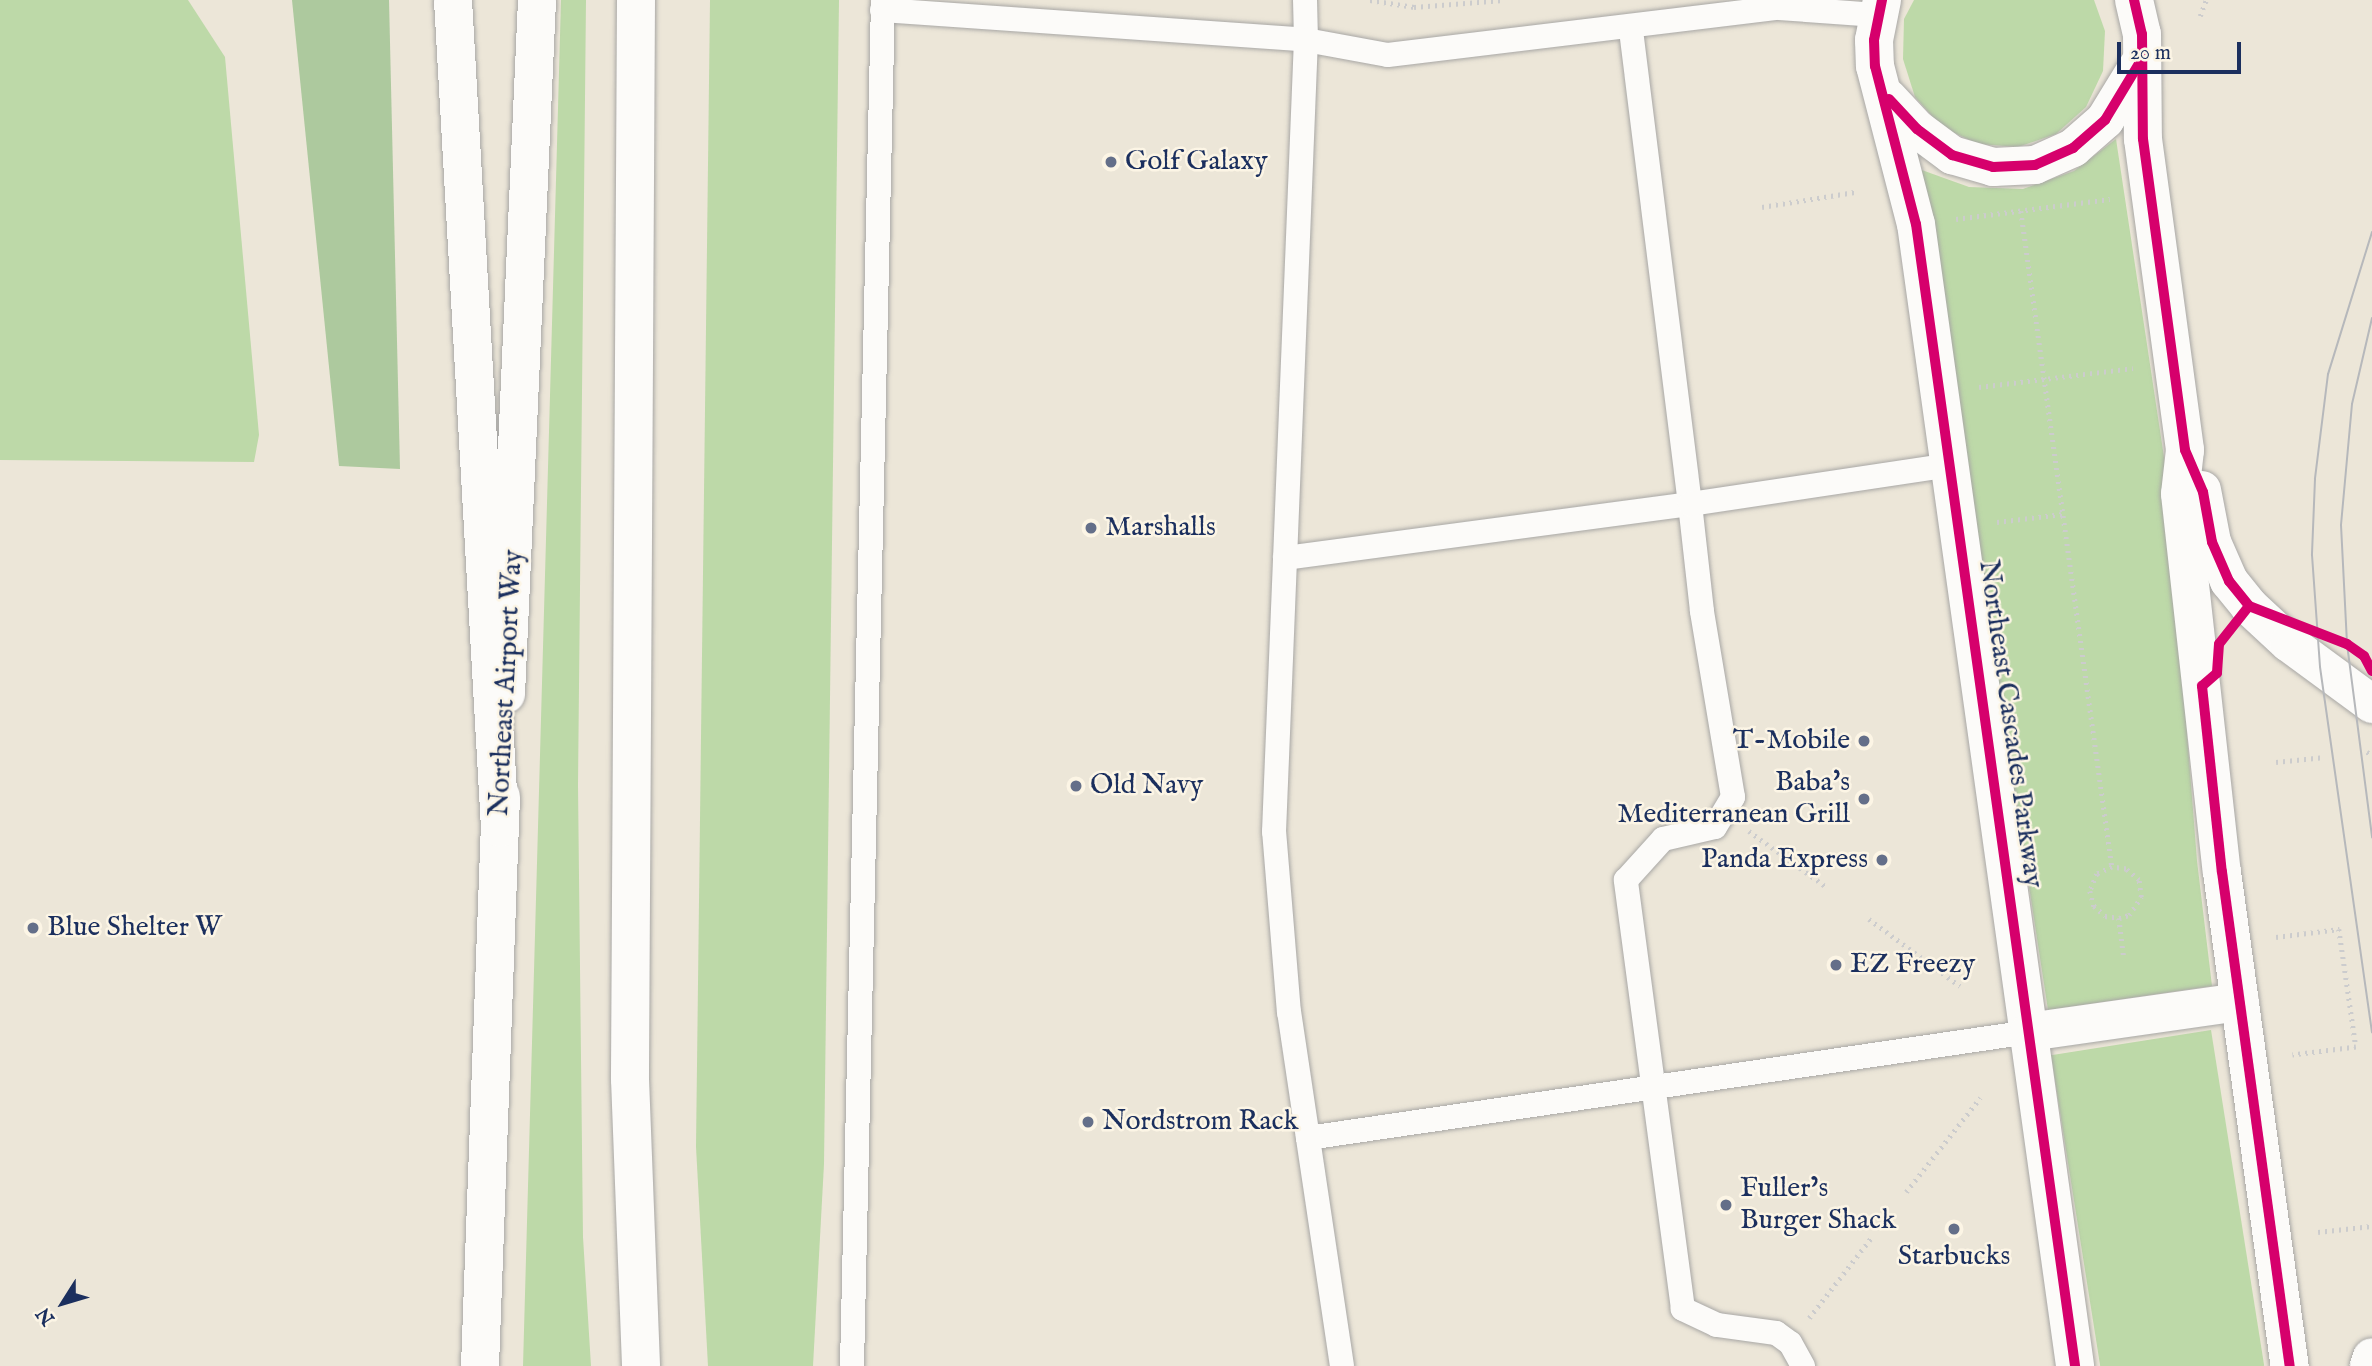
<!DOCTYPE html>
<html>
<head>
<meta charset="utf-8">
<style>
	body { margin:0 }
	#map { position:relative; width:2372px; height:1366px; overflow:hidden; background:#ece6d8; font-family:"IM FELL English",serif }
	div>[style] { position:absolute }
	.green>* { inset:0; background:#bdd9a8; transform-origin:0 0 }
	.forest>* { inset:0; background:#adc99e }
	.path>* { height:4.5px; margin-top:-2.25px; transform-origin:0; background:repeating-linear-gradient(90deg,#cccccd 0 2px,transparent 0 7px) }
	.roads { filter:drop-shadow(0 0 2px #a8a7a5) drop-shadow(0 0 2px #a8a7a5) }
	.lane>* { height:24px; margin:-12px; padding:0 12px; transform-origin:12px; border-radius:12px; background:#fcfbf9 }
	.secondary>* { height:38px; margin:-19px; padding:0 19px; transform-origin:19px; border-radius:19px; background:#fcfbf9 }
	.primary>* { height:38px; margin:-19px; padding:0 19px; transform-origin:19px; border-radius:19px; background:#fcfbf9 }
	.highway>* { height:38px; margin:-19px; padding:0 19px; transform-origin:19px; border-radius:19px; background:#fcfbf9 }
	.tram>* { height:2px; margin:-1px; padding:0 1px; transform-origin:1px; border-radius:1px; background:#b6b8bb }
	.cycleway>* { height:10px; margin:-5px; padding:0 5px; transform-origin:5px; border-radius:5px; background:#d6006c }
	.dots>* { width:19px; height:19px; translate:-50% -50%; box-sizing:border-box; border:4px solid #fcf5e5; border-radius:50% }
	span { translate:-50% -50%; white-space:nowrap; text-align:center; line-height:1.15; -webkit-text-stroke:5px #fcf5e5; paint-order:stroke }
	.poi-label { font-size:28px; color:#1b2f5e }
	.left { translate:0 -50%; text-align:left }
	.right { translate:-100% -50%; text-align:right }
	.street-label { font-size:28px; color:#1b2f5e }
	.north { position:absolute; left:28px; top:1268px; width:70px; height:70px; -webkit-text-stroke:5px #fcf5e5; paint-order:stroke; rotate:233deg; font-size:19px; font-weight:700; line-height:28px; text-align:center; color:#1b2f5e }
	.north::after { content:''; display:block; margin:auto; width:24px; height:32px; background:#1b2f5e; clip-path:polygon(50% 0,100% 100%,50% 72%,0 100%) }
	.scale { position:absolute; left:2117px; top:42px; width:124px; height:32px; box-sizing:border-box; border:4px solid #1b2f5e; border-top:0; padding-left:9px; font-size:21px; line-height:24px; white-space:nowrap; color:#1b2f5e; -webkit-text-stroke:5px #fcf5e5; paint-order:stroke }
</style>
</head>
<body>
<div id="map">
	<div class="green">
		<i style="clip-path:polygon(0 0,188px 0,225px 57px,259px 435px,254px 462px,0 460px)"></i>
		<i style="clip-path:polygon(561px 0,586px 0,578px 785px,583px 1237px,591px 1366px,523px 1366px)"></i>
		<i style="clip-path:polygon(710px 0,839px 0,824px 1164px,813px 1366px,708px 1366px,696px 1147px)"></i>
		<i style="clip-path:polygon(1914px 0,2094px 0,2105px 31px,2103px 71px,2086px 107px,2056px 134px,2018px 147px,1978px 144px,1942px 127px,1915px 97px,1903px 59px,1904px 19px)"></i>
		<i style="clip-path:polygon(2116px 139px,2167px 477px,2197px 861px,2212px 986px,2048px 1010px,1919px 169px,1969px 187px,2023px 189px,2074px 171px)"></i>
		<i style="left:2211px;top:1030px;width:340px;height:162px;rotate:81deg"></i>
	</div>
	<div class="forest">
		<i style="clip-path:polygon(292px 0,389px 0,400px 469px,339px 466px)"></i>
	</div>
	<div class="path">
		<i style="left:1370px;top:0;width:45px;rotate:9deg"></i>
		<i style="left:1414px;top:7px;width:90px;rotate:-4.4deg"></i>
		<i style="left:2200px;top:16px;width:17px;rotate:-69deg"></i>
		<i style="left:1762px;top:207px;width:94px;rotate:-9.2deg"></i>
		<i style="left:2021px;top:211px;width:662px;rotate:82.1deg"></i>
		<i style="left:2112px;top:867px;width:17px;rotate:155deg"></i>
		<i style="left:2097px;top:874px;width:18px;rotate:112deg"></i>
		<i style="left:2090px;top:891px;width:16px;rotate:75deg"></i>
		<i style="left:2094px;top:906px;width:15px;rotate:42deg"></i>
		<i style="left:2105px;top:916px;width:14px;rotate:8deg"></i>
		<i style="left:2119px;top:918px;width:10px;rotate:-17deg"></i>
		<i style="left:2129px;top:915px;width:22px;rotate:-56deg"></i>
		<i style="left:2141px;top:897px;width:17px;rotate:-97deg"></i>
		<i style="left:2139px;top:880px;width:17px;rotate:-140deg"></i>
		<i style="left:2126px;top:869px;width:14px;rotate:-172deg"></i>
		<i style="left:1956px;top:219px;width:155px;rotate:-7.4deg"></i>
		<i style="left:1979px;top:387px;width:155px;rotate:-7deg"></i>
		<i style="left:1997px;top:522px;width:66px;rotate:-6.9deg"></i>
		<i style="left:2367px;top:752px;width:6px;rotate:31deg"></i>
		<i style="left:2276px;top:762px;width:49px;rotate:-5.8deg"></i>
		<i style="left:1749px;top:831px;width:94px;rotate:35.9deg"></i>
		<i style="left:2119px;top:918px;width:40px;rotate:82.9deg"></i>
		<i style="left:1869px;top:919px;width:113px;rotate:36.4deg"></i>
		<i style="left:2276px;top:937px;width:64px;rotate:-7.2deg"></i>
		<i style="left:2339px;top:929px;width:119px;rotate:81.8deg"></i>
		<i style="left:2356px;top:1047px;width:64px;rotate:172.8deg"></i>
		<i style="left:1906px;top:1192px;width:120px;rotate:-51.8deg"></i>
		<i style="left:2318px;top:1232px;width:54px;rotate:-6.3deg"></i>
		<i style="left:1809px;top:1318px;width:101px;rotate:-52.2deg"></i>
	</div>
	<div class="roads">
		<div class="lane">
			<i style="left:882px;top:10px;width:425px;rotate:4deg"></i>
			<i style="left:1306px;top:40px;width:40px;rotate:-91.4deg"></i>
			<i style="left:1285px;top:558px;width:409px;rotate:-7.6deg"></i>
			<i style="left:1690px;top:504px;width:480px;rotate:-97.1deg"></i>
			<i style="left:1308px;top:1138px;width:729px;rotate:-8.36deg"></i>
			<i style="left:852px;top:1366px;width:1366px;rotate:-88.7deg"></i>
			<i style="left:1342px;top:1366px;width:357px;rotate:-98.5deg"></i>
			<i style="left:1289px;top:1013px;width:182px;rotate:-94.7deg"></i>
			<i style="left:1274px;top:832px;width:793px;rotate:-87.69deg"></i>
			<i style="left:1306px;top:40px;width:83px;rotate:10.4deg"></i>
			<i style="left:1388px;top:55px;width:394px;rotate:-6.9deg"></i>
			<i style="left:1779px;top:8px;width:98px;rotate:4.1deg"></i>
			<i style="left:1803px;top:1366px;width:26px;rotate:-119deg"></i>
			<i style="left:1790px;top:1343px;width:17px;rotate:-144deg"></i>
			<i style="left:1776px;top:1333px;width:60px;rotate:-172.3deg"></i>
			<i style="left:1717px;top:1325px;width:38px;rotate:-155deg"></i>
			<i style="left:1683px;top:1309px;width:433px;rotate:-97.6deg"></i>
			<i style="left:1626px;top:880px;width:55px;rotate:-47.9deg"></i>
			<i style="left:1663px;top:839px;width:53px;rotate:-13deg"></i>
			<i style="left:1715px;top:827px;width:35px;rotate:-59deg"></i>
			<i style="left:1733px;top:797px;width:189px;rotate:-99.5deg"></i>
			<i style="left:1702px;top:611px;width:108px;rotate:-96.4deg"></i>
			<i style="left:1690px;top:504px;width:264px;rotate:-8.5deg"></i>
		</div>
		<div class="secondary">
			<i style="left:1882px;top:0;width:41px;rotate:101.3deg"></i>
			<i style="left:1874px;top:40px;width:26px;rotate:88deg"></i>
			<i style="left:1875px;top:66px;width:163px;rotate:75.5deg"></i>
			<i style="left:1916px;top:224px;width:1153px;rotate:82.07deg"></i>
			<i style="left:2134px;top:0;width:35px;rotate:77deg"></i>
			<i style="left:2142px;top:34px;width:105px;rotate:89.5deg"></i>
			<i style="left:2143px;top:139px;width:314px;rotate:82.3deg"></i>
			<i style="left:2185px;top:450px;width:44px;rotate:96.5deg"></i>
			<i style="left:2180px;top:494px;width:380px;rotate:83.7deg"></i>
			<i style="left:2222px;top:872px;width:499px;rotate:82.2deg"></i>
			<i style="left:1888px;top:98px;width:42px;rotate:46.9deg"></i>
			<i style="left:1917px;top:129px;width:44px;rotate:36.6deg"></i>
			<i style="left:1952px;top:155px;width:43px;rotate:16.3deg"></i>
			<i style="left:1993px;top:167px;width:42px;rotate:-2.7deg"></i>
			<i style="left:2035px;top:165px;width:42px;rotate:-24.1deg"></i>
			<i style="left:2073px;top:148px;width:43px;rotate:-41.2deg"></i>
			<i style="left:2105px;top:120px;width:69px;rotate:-58.6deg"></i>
			<i style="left:2202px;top:490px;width:53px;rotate:79.1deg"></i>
			<i style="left:2212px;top:542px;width:43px;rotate:66.4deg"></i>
			<i style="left:2229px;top:581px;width:32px;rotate:51deg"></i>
			<i style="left:2249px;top:606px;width:54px;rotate:42.8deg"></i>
			<i style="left:2289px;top:643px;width:103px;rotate:36.3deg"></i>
			<i style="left:2029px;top:1032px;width:213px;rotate:-8.1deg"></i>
			<i style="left:2369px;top:1366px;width:9px;rotate:-72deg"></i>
		</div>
		<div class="primary">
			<i style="left:636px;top:0;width:1079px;rotate:90.32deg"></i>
			<i style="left:630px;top:1079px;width:287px;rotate:87.8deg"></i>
			<i style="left:506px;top:694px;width:695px;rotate:-87.44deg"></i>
			<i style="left:480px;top:1366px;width:570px;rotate:-87.89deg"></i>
		</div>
		<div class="highway">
			<i style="left:453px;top:0;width:829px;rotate:86.75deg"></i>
		</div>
	</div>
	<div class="tram">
		<i style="left:2372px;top:232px;width:149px;rotate:107.2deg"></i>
		<i style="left:2328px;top:374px;width:106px;rotate:97.1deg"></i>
		<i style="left:2315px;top:479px;width:76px;rotate:92.3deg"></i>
		<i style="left:2312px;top:555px;width:112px;rotate:85.9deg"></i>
		<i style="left:2320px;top:667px;width:369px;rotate:81.9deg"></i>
		<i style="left:2372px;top:318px;width:88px;rotate:103.1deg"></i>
		<i style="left:2352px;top:404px;width:121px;rotate:95.2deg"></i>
		<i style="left:2341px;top:525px;width:119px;rotate:87.1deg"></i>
		<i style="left:2347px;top:644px;width:195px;rotate:82.6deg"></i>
	</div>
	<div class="cycleway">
		<i style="left:1882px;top:0;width:41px;rotate:101.3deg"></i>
		<i style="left:1874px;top:40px;width:26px;rotate:88deg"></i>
		<i style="left:1875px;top:66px;width:163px;rotate:75.5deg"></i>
		<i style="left:1916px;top:224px;width:1153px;rotate:82.07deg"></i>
		<i style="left:2134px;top:0;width:35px;rotate:77deg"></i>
		<i style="left:2142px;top:34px;width:105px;rotate:89.5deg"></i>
		<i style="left:2143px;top:139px;width:314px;rotate:82.3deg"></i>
		<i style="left:2185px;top:450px;width:46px;rotate:66.8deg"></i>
		<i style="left:2203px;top:492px;width:51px;rotate:79.8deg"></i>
		<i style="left:2212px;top:542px;width:43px;rotate:66.4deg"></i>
		<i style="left:2229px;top:581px;width:32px;rotate:51deg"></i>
		<i style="left:2249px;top:606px;width:105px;rotate:21.2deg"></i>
		<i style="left:2347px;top:644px;width:21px;rotate:35deg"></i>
		<i style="left:2364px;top:656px;width:17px;rotate:62deg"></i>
		<i style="left:1889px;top:99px;width:41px;rotate:47deg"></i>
		<i style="left:1917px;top:129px;width:44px;rotate:36.6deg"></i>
		<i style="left:1952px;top:155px;width:43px;rotate:16.3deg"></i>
		<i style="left:1993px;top:167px;width:42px;rotate:-2.7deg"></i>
		<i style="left:2035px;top:165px;width:42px;rotate:-24.1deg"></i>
		<i style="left:2073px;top:148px;width:43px;rotate:-41.2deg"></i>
		<i style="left:2105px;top:120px;width:68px;rotate:-58.9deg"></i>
		<i style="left:2249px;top:606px;width:48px;rotate:128.3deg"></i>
		<i style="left:2219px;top:644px;width:29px;rotate:94deg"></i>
		<i style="left:2217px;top:673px;width:20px;rotate:139deg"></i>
		<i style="left:2202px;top:686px;width:187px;rotate:83.9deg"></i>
		<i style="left:2222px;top:872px;width:499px;rotate:82.2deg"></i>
	</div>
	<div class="dots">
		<i style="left:1111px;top:162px;background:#646f89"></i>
		<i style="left:1091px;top:528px;background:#646f89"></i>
		<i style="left:1864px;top:741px;background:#646f89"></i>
		<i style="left:1076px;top:786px;background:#646f89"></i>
		<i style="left:1864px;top:799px;background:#646f89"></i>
		<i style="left:1882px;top:860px;background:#646f89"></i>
		<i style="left:33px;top:928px;background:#646f89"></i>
		<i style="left:1836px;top:965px;background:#646f89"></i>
		<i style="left:1088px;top:1122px;background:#646f89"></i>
		<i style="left:1726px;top:1205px;background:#646f89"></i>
		<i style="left:1954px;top:1229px;background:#646f89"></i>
	</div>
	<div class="poi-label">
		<span class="left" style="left:1125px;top:162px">Golf Galaxy</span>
		<span class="left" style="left:1105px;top:528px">Marshalls</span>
		<span class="right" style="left:1850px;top:741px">T-Mobile</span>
		<span class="right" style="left:1850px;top:799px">Baba's<br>Mediterranean Grill</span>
		<span class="left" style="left:1090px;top:786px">Old Navy</span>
		<span class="right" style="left:1868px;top:860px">Panda Express</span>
		<span class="left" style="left:47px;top:928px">Blue Shelter W</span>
		<span class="left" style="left:1850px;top:965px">EZ Freezy</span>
		<span class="left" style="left:1102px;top:1122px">Nordstrom Rack</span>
		<span class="left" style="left:1740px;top:1205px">Fuller’s<br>Burger Shack</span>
		<span style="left:1954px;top:1257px">Starbucks</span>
	</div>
	<div class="street-label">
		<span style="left:507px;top:683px;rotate:-87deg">Northeast Airport Way</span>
		<span style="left:2010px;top:724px;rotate:82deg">Northeast Cascades Parkway</span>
	</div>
	<div class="north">N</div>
	<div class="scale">20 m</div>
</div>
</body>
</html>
